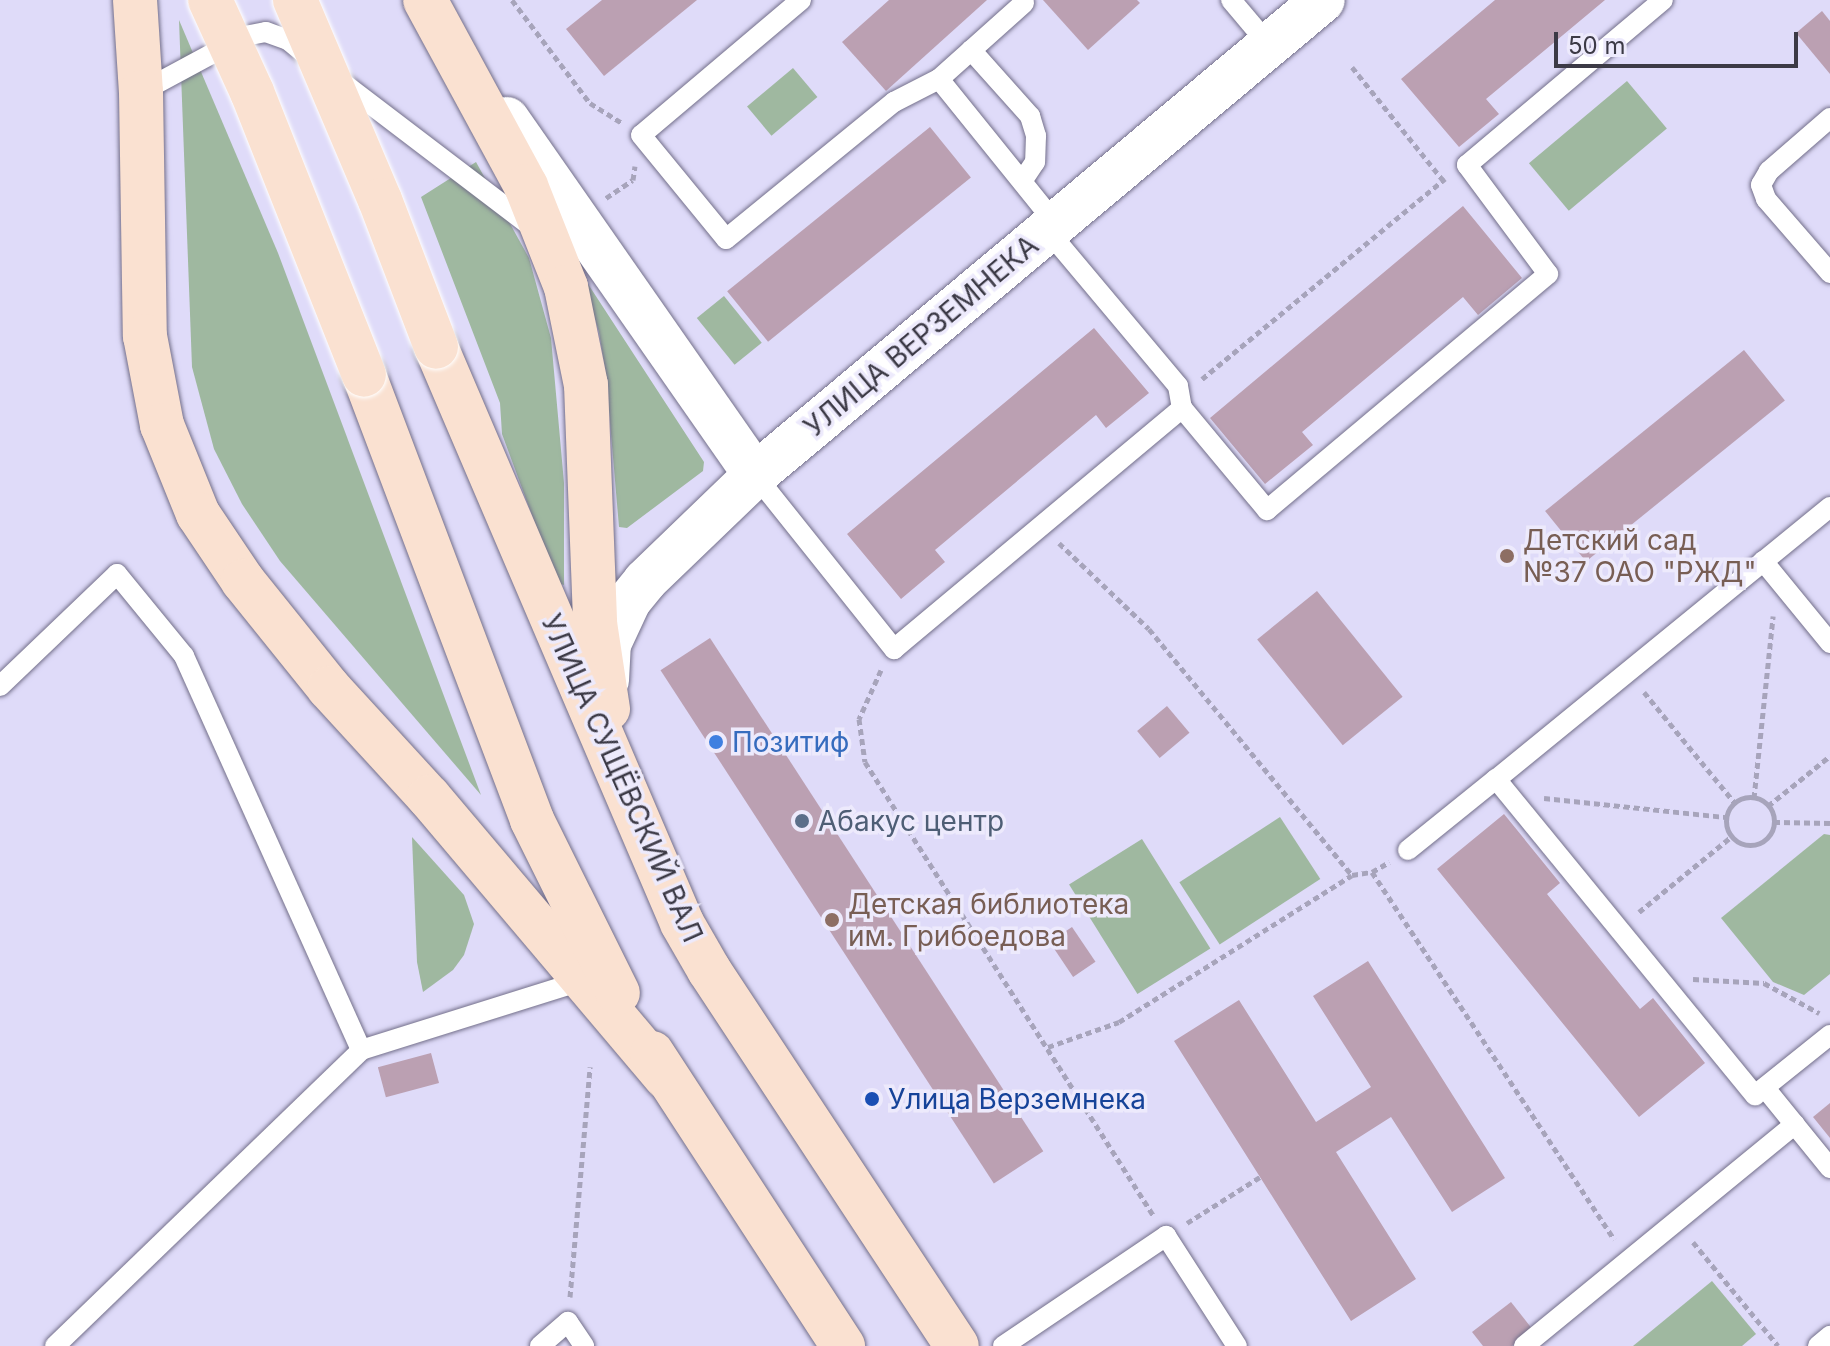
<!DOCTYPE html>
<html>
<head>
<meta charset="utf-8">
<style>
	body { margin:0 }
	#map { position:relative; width:1830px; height:1346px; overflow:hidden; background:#dfdbf9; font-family:Inter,sans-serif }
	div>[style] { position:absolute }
	.green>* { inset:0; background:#9fb8a0; transform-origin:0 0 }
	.building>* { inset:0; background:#bba0b2; transform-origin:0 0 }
	.path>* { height:5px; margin-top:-2.5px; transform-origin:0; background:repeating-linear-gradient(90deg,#a7a4bb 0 6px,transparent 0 10px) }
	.path>.ring { margin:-2.5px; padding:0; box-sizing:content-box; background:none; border:5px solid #a7a4bb; border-radius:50% }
	.roads { filter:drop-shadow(0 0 2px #736f8a) drop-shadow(0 0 2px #736f8a) }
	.lane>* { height:20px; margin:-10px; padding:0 10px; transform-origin:10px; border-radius:10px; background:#fff }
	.secondary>* { height:44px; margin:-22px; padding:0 22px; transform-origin:22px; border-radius:22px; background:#fff }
	.primary>* { height:44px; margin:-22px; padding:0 22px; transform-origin:22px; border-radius:22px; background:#fae1d1 }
	.bridges { filter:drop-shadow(0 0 2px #fff) drop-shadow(0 0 2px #fff) }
	.primary-bridge>* { height:44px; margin:-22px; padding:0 22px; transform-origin:22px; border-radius:22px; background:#fae1d1 }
	.dots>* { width:22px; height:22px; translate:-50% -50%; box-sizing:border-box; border:4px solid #edeafc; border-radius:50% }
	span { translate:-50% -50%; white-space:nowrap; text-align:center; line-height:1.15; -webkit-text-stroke:7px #edeafc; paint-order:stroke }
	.street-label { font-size:28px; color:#3c3a46 }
	.education-label { font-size:28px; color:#785e54 }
	.left { translate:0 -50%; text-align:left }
	.shop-label { font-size:28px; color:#366cbe }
	.service-label { font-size:28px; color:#4e5e75 }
	.transit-label { font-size:28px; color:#164399 }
	.scale { position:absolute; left:1554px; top:32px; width:244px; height:36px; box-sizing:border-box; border:4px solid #3c3a46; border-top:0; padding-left:10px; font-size:24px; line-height:28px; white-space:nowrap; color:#3c3a46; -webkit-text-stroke:6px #edeafc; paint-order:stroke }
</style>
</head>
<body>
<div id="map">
	<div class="green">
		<i style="clip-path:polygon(179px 20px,278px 253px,481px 795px,280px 561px,242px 504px,214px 449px,192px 367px)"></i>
		<i style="left:793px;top:68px;width:38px;height:60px;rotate:50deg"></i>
		<i style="left:1627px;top:81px;width:62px;height:128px;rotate:50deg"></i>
		<i style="clip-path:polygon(476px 162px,529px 258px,551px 338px,564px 483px,564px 585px,557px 583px,502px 434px,500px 403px,421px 197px)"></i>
		<i style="clip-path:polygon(588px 284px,704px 462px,703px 471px,627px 528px,619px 527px,606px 375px,599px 332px,585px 286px)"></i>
		<i style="left:724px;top:296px;width:60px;height:35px;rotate:51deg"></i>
		<i style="left:1280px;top:817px;width:74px;height:120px;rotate:57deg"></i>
		<i style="clip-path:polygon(1824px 834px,1830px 835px,1830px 974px,1804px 995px,1773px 982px,1721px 918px)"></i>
		<i style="clip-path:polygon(412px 837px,464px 895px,474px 924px,464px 955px,453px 970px,423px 992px,417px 962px)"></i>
		<i style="left:1142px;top:839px;width:129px;height:86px;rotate:58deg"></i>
		<i style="clip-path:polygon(1712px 1281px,1756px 1334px,1742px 1346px,1633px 1346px)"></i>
	</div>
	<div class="building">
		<i style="clip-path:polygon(602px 0,697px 0,604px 76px,566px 29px)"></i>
		<i style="clip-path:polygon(889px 0,987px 0,886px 91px,842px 42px)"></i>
		<i style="clip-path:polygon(1043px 0,1137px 0,1140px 3px,1088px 50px)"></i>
		<i style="clip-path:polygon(1495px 0,1605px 0,1486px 99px,1499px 114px,1459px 147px,1401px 79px)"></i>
		<i style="clip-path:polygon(1822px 11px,1830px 21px,1830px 74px,1796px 33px)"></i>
		<i style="left:930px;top:127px;width:65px;height:261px;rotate:51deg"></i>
		<i style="clip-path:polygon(1463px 206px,1522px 278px,1478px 315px,1463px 297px,1302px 432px,1313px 445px,1265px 484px,1210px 418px)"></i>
		<i style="clip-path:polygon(1094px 328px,1149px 393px,1106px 428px,1096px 415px,935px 550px,945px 562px,901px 599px,847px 534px)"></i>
		<i style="left:1744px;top:350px;width:65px;height:256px;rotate:51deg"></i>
		<i style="left:1317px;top:591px;width:136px;height:77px;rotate:51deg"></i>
		<i style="left:710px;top:638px;width:612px;height:59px;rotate:57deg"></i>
		<i style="left:1167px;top:706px;width:35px;height:39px;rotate:50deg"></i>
		<i style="clip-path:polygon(1504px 814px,1560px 883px,1547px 894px,1640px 1009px,1653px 998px,1705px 1063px,1639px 1117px,1437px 869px)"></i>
		<i style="left:1072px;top:927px;width:42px;height:27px;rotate:56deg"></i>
		<i style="clip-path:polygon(1368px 961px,1505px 1178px,1452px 1212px,1391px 1117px,1336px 1152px,1416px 1279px,1351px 1321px,1174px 1041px,1239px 1000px,1316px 1122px,1371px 1087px,1313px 996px)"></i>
		<i style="left:431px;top:1053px;width:31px;height:55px;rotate:75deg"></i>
		<i style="clip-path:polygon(1830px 1103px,1830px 1138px,1813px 1117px)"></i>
		<i style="clip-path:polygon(1511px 1302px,1533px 1330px,1512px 1346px,1483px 1346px,1472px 1332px)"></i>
	</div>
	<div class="path">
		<i style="left:512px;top:0;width:129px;rotate:52.9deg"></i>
		<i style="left:590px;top:103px;width:38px;rotate:32deg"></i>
		<i style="left:1352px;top:67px;width:145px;rotate:51.2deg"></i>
		<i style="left:606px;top:198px;width:32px;rotate:-34deg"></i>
		<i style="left:633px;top:180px;width:14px;rotate:-82deg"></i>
		<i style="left:1202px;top:379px;width:315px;rotate:-39.5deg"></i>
		<i style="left:1059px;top:543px;width:124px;rotate:43.7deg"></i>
		<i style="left:1149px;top:629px;width:319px;rotate:50.5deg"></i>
		<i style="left:881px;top:670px;width:54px;rotate:114.2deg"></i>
		<i style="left:859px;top:719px;width:43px;rotate:82.1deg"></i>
		<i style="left:865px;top:762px;width:537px;rotate:57.55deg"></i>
		<i style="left:1644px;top:692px;width:144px;rotate:50.7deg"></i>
		<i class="ring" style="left:1726px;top:797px;width:43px;height:43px"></i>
		<i style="left:1544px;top:798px;width:183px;rotate:6deg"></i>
		<i style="left:1754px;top:798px;width:183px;rotate:-84deg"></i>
		<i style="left:1768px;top:806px;width:80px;rotate:-38.9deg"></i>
		<i style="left:1774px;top:822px;width:56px;rotate:1deg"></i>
		<i style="left:1372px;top:872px;width:440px;rotate:56.6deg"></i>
		<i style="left:1639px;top:912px;width:119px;rotate:-39.2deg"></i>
		<i style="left:1693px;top:979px;width:71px;rotate:3.2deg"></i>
		<i style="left:1764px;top:983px;width:63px;rotate:28.6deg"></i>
		<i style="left:1048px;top:1047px;width:75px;rotate:-19.4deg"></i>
		<i style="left:1119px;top:1022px;width:275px;rotate:-32.2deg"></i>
		<i style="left:1352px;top:875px;width:20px;rotate:-9deg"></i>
		<i style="left:1372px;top:872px;width:20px;rotate:-30deg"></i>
		<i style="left:1187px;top:1223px;width:86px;rotate:-32.2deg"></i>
		<i style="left:1693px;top:1242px;width:134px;rotate:50.7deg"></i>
		<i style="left:570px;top:1297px;width:231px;rotate:-85deg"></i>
	</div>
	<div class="roads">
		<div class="lane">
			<i style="left:801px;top:0;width:209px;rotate:139.8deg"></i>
			<i style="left:641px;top:135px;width:134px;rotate:50.7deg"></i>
			<i style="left:726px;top:239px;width:217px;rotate:-39.2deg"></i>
			<i style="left:894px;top:102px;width:51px;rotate:-27.1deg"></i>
			<i style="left:939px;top:79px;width:186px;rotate:51.1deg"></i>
			<i style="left:1231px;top:0;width:59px;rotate:49.8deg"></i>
			<i style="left:971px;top:50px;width:89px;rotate:48.2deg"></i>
			<i style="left:1030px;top:116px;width:21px;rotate:73deg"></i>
			<i style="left:1036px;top:136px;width:26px;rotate:92deg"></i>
			<i style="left:1035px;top:162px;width:23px;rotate:124deg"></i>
			<i style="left:939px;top:79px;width:114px;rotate:-41.8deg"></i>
			<i style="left:339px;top:80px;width:244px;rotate:37.3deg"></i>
			<i style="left:141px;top:92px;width:118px;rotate:-28.3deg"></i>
			<i style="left:245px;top:36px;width:21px;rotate:-11deg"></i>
			<i style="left:266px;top:32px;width:23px;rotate:20deg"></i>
			<i style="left:288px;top:40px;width:26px;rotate:39deg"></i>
			<i style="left:1830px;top:118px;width:81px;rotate:139deg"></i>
			<i style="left:1769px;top:171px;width:16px;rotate:120deg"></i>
			<i style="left:1761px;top:185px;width:15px;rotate:70deg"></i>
			<i style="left:1766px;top:199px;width:98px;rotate:49.1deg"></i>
			<i style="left:1048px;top:231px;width:202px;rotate:50deg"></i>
			<i style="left:1178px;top:386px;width:22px;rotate:80deg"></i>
			<i style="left:755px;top:475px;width:223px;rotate:51.4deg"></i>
			<i style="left:894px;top:649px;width:376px;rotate:-39.9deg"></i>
			<i style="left:1182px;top:408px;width:133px;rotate:50.2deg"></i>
			<i style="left:1267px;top:510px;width:367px;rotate:-40deg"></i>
			<i style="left:1548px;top:274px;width:136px;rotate:-126.6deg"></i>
			<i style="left:1467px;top:165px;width:256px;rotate:-40.1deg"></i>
			<i style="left:1830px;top:507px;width:431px;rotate:140.8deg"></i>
			<i style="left:1496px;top:779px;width:409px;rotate:50.7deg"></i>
			<i style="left:1755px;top:1095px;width:96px;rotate:-38.7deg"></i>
			<i style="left:1763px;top:561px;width:106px;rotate:50.7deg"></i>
			<i style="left:0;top:686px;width:162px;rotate:-43.7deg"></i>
			<i style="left:117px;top:574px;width:106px;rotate:50.7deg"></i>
			<i style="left:184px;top:656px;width:432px;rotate:65.8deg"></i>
			<i style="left:1408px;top:850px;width:113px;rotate:-38.9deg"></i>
			<i style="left:1765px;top:1088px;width:103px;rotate:50.9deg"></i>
			<i style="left:55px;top:1346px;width:426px;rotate:-44deg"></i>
			<i style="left:361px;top:1050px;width:234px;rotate:-17.4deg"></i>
			<i style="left:540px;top:1346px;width:37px;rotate:-41deg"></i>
			<i style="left:568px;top:1322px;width:29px;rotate:56deg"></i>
			<i style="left:1003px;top:1346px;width:197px;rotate:-34deg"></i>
			<i style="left:1166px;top:1236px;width:131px;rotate:57.2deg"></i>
			<i style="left:1524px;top:1346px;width:350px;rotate:-39.3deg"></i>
			<i style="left:1818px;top:1346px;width:16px;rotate:-40deg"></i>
		</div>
		<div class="secondary">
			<i style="left:507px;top:119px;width:434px;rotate:55.1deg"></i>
			<i style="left:607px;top:680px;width:36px;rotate:-87deg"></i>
			<i style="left:609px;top:644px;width:47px;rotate:-65.1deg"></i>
			<i style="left:629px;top:601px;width:26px;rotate:-51deg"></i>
			<i style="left:645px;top:581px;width:153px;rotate:-43.9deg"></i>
			<i style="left:755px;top:475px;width:740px;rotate:-39.9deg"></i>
		</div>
		<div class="primary">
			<i style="left:135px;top:0;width:92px;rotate:86.3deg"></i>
			<i style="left:141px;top:92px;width:244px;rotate:89.1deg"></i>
			<i style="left:145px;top:336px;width:91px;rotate:79.2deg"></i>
			<i style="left:162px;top:425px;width:96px;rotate:68deg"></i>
			<i style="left:198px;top:514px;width:81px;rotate:56.1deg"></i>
			<i style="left:243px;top:581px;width:137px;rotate:51.2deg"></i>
			<i style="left:329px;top:688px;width:148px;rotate:47.5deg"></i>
			<i style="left:429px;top:797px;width:367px;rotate:49.8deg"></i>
			<i style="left:425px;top:0;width:212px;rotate:61.5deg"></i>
			<i style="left:526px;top:186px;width:109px;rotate:68.4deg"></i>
			<i style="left:566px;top:287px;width:100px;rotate:78.5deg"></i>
			<i style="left:586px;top:385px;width:238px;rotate:87.8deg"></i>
			<i style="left:595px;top:623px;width:87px;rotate:81.4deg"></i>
			<i style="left:436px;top:347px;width:626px;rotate:66.87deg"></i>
			<i style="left:682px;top:923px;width:54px;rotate:60.1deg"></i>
			<i style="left:709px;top:970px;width:450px;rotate:56.6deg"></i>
			<i style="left:364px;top:375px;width:476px;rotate:69.3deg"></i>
			<i style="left:532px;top:820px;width:193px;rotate:63.6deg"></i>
			<i style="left:652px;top:1053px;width:350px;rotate:56.9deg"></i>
		</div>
	</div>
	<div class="bridges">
		<div class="primary-bridge">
			<i style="left:210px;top:0;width:101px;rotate:65.5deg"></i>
			<i style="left:252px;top:92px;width:304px;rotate:68.4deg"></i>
			<i style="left:295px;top:0;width:217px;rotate:67deg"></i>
			<i style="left:380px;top:200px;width:157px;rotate:69.1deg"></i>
		</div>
	</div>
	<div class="dots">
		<i style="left:1507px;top:556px;background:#8d6e63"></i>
		<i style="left:716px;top:742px;background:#3f7fe0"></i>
		<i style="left:802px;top:821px;background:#5c6f8a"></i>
		<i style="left:832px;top:920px;background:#8d6e63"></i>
		<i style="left:872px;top:1099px;background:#1a4fb4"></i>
	</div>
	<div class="street-label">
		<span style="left:921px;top:336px;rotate:-40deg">УЛИЦА ВЕРЗЕМНЕКА</span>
		<span style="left:622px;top:778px;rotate:66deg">УЛИЦА СУЩЁВСКИЙ ВАЛ</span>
	</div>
	<div class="education-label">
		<span class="left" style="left:1523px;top:556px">Детский сад<br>№37 ОАО "РЖД"</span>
		<span class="left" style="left:848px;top:920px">Детская библиотека<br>им. Грибоедова</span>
	</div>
	<div class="shop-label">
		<span class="left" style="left:732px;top:742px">Позитиф</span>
	</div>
	<div class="service-label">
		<span class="left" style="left:818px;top:821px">Абакус центр</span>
	</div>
	<div class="transit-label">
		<span class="left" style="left:888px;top:1099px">Улица Верземнека</span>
	</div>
	<div class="scale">50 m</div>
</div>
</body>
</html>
